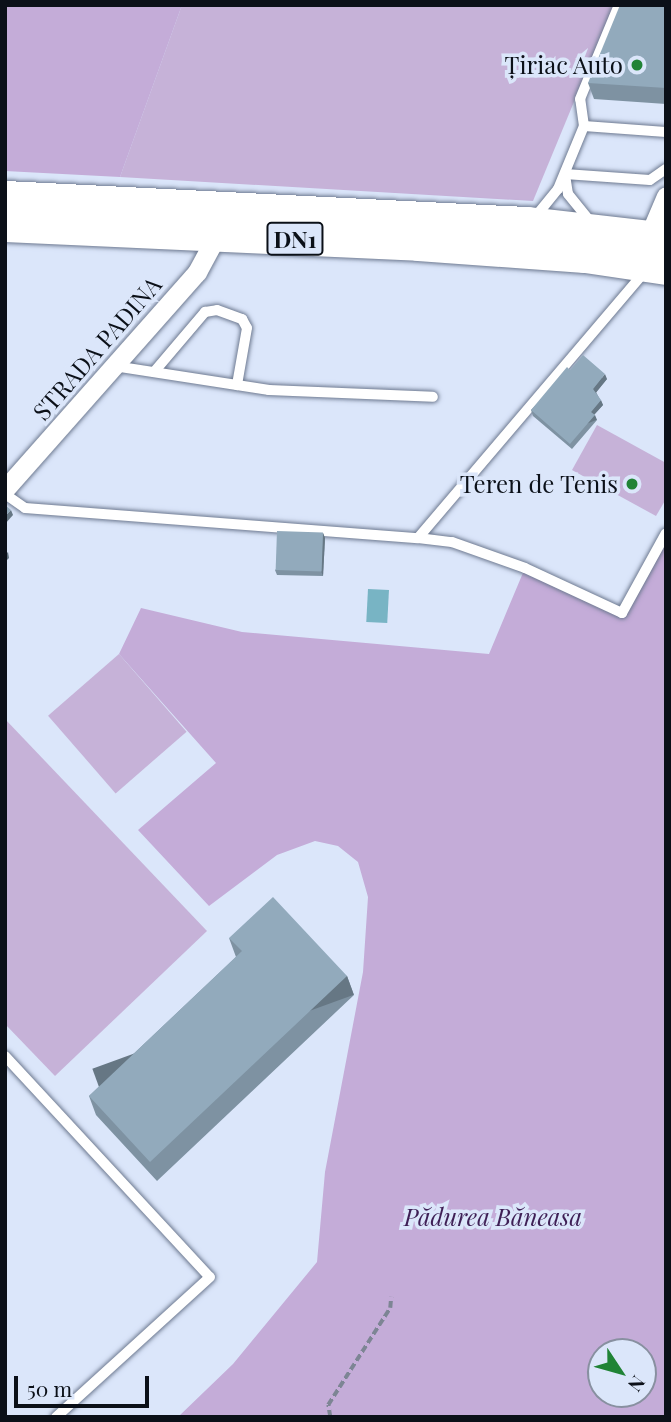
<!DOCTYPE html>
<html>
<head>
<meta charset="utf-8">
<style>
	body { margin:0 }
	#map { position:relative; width:671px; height:1422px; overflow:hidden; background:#dbe6fa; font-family:"Playfair Display",serif }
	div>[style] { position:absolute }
	.green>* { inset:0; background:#c6b2d8; transform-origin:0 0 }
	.forest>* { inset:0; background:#c4acd8 }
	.water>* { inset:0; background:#78b4c4; transform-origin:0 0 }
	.path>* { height:3.5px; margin-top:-1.75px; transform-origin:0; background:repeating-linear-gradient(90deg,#7d8594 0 7px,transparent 0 10.5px) }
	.roads { filter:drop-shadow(0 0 2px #6e7a91) drop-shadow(0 0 2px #6e7a91) }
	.service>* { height:10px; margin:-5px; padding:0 5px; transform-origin:5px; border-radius:5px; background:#fff }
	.minor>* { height:19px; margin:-9.5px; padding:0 9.5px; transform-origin:9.5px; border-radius:9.5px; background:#fff }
	.trunk>* { height:33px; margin:-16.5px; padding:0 16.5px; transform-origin:16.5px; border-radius:16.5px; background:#fff }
	.wall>* { inset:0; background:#7e92a2 }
	.shaded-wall>* { inset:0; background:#667784; transform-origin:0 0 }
	.building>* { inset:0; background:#92aabc; transform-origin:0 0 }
	.dots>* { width:19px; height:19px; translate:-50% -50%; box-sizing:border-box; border:4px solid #dbe6fa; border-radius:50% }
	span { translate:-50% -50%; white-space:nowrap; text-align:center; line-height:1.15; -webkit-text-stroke:7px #dbe6fa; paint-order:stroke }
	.shield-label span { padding:2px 5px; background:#dbe6fa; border:2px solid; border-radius:5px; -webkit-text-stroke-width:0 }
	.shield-label { font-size:23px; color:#0b1018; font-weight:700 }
	.poi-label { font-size:24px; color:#0b1018 }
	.right { translate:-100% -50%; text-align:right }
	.street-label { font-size:24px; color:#0b1018 }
	.park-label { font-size:24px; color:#3e1f55; font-style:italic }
	.frame { position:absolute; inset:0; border:7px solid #0b1018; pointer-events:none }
	.north { position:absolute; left:587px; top:1338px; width:70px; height:70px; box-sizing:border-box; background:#dbe6fa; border:2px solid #8890a0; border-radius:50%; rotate:126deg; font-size:19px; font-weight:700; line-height:28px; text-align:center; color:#0b1018 }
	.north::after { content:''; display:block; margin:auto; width:24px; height:32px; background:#208336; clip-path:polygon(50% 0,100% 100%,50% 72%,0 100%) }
	.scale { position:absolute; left:14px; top:1376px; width:135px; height:32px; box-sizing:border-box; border:4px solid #0b1018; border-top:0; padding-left:9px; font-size:21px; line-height:24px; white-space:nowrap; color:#0b1018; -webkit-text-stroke:5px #dbe6fa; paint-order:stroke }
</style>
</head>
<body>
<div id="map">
	<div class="green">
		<i style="clip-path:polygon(182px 5px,614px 5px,533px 201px,120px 177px)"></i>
		<i style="clip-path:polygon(597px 425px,666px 463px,666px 499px,656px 516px,572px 470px)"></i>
		<i style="left:119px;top:654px;width:103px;height:94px;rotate:49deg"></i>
		<i style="clip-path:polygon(5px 719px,207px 931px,55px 1076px,5px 1024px)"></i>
	</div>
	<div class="forest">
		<i style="clip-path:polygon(5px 5px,182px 5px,120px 177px,5px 171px)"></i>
		<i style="clip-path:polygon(evenodd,666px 533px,666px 1417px,178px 1417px,233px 1364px,317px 1262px,325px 1172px,363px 972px,368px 897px,358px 862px,338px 846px,315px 841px,277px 855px,209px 906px,138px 830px,216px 763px,119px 654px,141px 608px,242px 632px,489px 654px,525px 568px,622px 613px,666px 533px,601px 1352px,643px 1352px,643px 1394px,601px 1394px,601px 1352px)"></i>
	</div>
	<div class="water">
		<i style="left:368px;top:589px;width:21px;height:33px;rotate:3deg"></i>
	</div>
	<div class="path">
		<i style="left:330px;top:1417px;width:12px;rotate:-99deg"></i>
		<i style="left:328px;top:1405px;width:115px;rotate:-57.4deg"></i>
		<i style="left:390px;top:1308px;width:11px;rotate:-85deg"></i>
	</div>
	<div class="roads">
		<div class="service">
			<i style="left:584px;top:126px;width:27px;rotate:-98deg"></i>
			<i style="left:580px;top:99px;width:102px;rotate:-67.5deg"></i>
			<i style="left:565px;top:174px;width:85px;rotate:4deg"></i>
			<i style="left:650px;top:180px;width:19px;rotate:-35deg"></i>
			<i style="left:565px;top:175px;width:19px;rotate:81deg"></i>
			<i style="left:568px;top:194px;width:35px;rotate:51deg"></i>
			<i style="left:536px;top:216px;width:35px;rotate:-51deg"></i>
			<i style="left:558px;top:189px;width:68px;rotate:-67.6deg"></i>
			<i style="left:584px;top:126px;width:82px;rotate:4.2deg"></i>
			<i style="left:114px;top:366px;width:157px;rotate:8.8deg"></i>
			<i style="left:269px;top:390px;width:164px;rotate:2.4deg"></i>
			<i style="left:154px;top:372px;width:79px;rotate:-49.6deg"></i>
			<i style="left:205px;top:312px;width:12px;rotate:-9deg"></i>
			<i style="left:217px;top:310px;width:27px;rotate:20deg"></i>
			<i style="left:242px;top:319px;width:10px;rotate:61deg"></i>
			<i style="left:247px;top:328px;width:58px;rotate:100deg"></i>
			<i style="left:5px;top:494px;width:24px;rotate:35deg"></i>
			<i style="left:25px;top:508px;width:394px;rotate:4.4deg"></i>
			<i style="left:418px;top:538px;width:350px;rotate:-49.6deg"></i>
			<i style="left:418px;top:538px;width:34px;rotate:7deg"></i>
			<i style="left:452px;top:542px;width:77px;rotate:19.6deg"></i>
			<i style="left:525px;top:568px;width:107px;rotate:24.9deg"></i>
			<i style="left:622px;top:613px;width:91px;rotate:-61.2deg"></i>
			<i style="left:5px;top:1056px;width:301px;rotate:47.2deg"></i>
			<i style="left:210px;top:1277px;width:208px;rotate:137.7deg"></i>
		</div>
		<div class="minor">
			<i style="left:649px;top:236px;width:43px;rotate:-67deg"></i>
			<i style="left:5px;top:489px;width:290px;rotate:-48.5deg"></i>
			<i style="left:197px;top:272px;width:42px;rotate:-61.6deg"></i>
		</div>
		<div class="trunk">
			<i style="left:5px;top:197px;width:522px;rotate:2.86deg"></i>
			<i style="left:526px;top:223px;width:141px;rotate:6.5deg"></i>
			<i style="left:5px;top:225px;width:413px;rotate:2.6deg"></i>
			<i style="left:418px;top:244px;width:167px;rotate:4.1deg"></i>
			<i style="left:585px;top:256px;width:82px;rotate:8.4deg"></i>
		</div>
	</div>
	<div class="wall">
		<i style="clip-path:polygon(666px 5px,666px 104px,594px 99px,588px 83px)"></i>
		<i style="clip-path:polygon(570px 370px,607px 379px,596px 392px,603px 405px,594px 415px,597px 420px,572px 449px,533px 416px,531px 410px)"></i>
		<i style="clip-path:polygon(323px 533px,325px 538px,323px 576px,277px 575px,275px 570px)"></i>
		<i style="clip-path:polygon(229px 938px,347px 976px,354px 995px,157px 1181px,96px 1115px,89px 1096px,236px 957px)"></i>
	</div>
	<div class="shaded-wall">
		<i style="clip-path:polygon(605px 374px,607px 379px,595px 394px,593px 389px)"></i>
		<i style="clip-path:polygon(601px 400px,603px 405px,592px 417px,591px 412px)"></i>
		<i style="left:595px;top:415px;width:5px;height:38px;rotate:68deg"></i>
		<i style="clip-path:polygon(11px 510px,13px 515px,5px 524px,5px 516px)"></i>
		<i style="clip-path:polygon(323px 533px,325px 538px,323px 576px,321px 571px)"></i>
		<i style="clip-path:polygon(8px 552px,9px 558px,5px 562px,5px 555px)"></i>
		<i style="left:347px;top:976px;width:20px;height:271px;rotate:70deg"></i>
	</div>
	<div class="building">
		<i style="clip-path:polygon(620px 5px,666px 5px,666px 88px,588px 83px)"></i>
		<i style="clip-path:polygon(583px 355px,605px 374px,593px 389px,601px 400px,591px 412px,595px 415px,570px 444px,531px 410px,567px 367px,570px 370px)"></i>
		<i style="clip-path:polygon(5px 505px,11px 510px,5px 516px)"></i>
		<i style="left:277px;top:531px;width:46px;height:39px;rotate:2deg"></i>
		<i style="clip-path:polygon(273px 897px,347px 976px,150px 1162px,89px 1096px,242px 951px,229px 938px)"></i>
	</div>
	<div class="dots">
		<i style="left:637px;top:65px;background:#208336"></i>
		<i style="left:632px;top:484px;background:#208336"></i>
	</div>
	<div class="shield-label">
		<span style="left:295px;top:239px">DN1</span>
	</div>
	<div class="poi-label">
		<span class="right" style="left:623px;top:65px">Țiriac Auto</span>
		<span class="right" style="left:618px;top:484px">Teren de Tenis</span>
	</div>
	<div class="street-label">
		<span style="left:97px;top:348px;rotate:-49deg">STRADA PADINA</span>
	</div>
	<div class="park-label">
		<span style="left:493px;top:1217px">Pădurea Băneasa</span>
	</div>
	<div class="frame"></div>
	<div class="north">N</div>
	<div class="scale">50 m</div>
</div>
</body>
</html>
